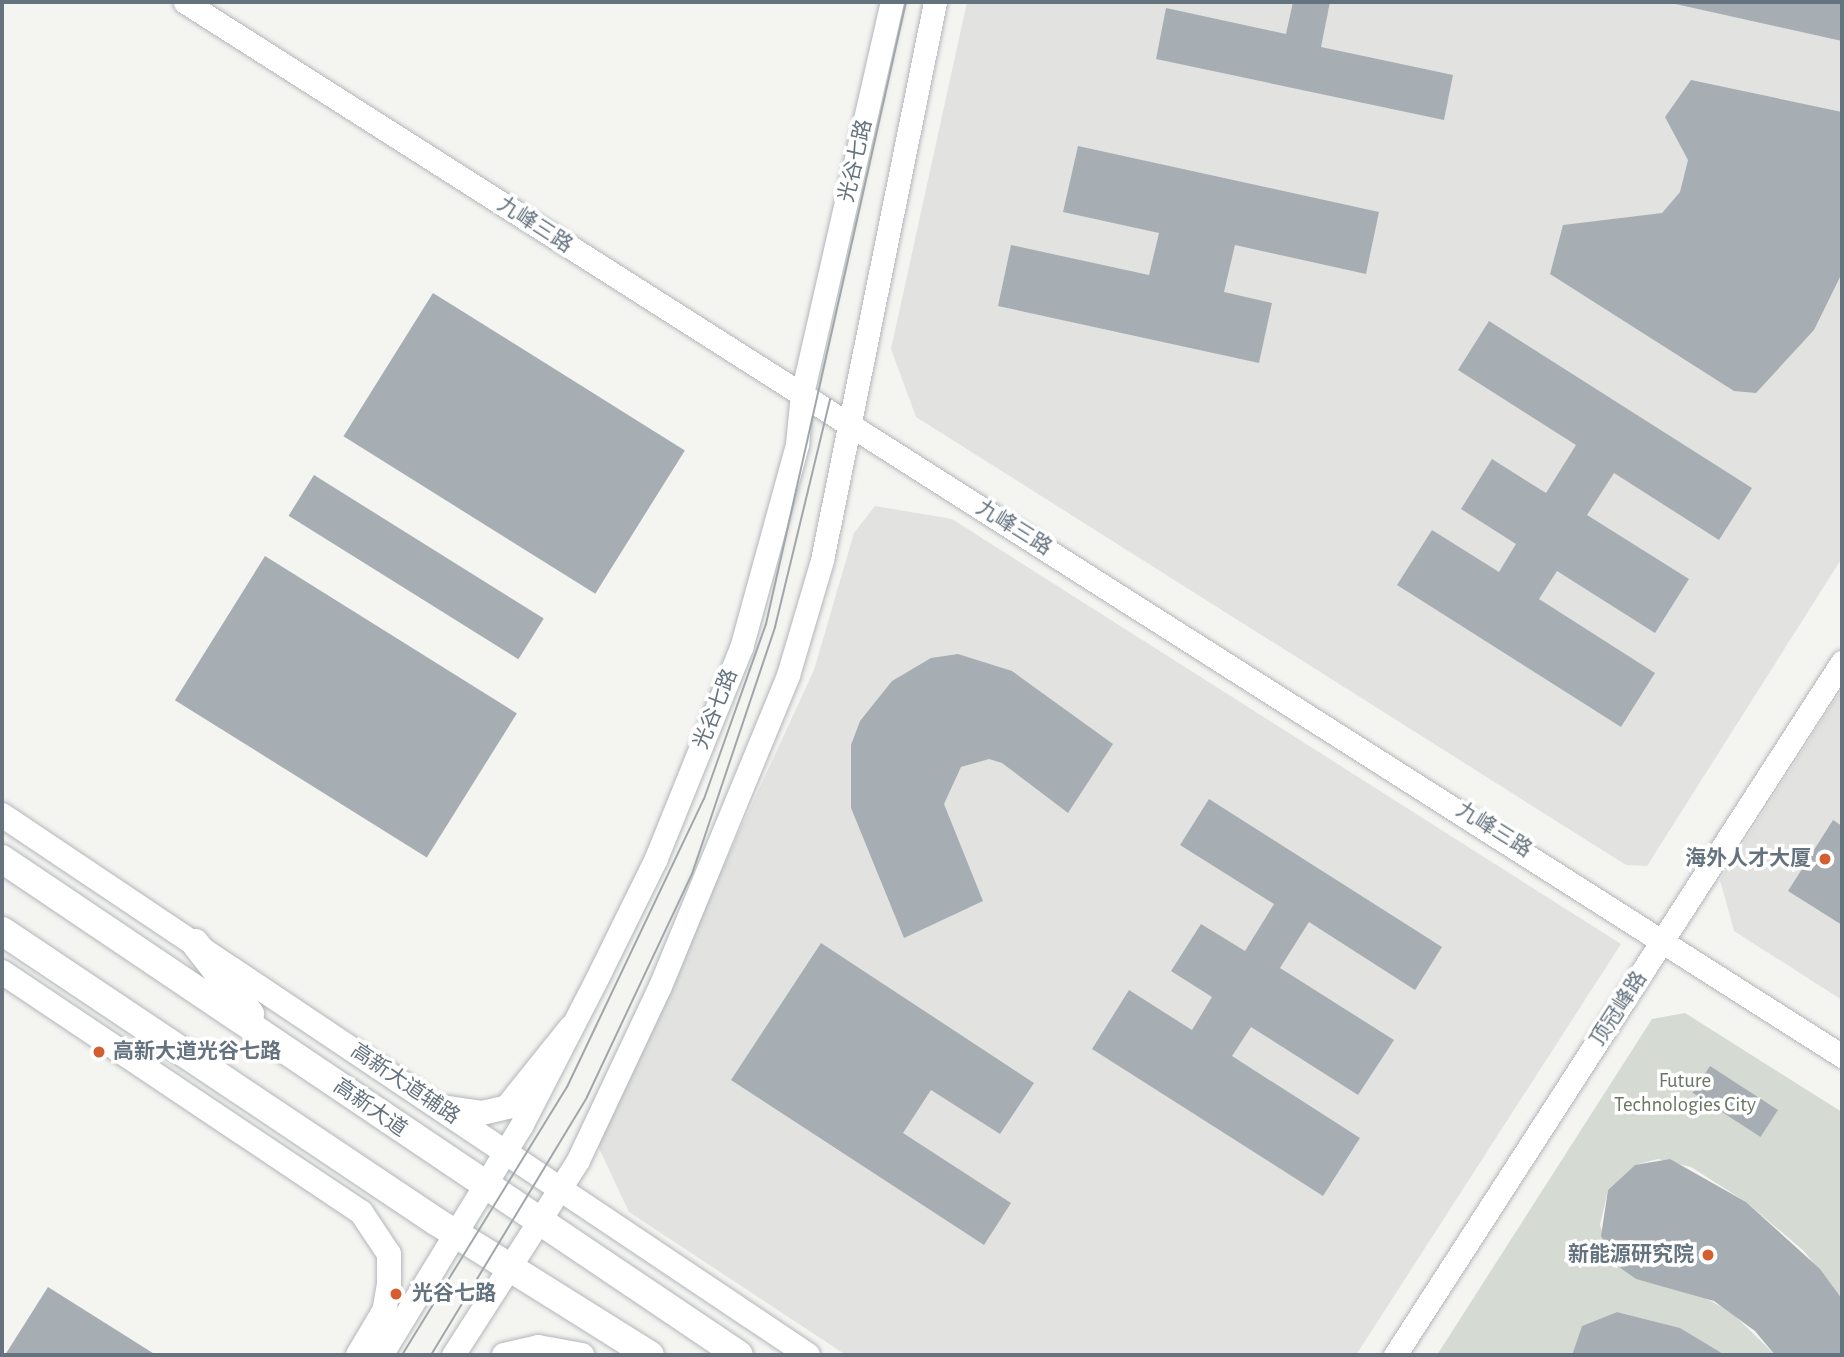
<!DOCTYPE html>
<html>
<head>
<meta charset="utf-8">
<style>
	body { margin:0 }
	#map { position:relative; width:1844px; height:1357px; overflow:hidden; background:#f4f4f1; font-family:"Alegreya Sans","Noto Sans SC",sans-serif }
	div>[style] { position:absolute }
	.built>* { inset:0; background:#e2e3e1 }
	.green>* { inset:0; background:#d5dbd2 }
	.building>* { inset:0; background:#a7aeb3; transform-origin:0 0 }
	.roads { filter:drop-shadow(0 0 2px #b2b6ba) drop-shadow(0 0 2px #b2b6ba) }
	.secondary>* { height:23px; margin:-11.5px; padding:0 11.5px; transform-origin:11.5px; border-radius:11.5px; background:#fff }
	.primary>* { height:24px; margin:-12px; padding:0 12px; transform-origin:12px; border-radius:12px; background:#fff }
	.highway>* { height:28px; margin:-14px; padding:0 14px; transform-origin:14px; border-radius:14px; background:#fff }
	.tram>* { height:2px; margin:-1px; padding:0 1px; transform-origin:1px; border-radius:1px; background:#a1a6aa }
	.dots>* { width:19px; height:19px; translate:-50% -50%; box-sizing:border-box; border:4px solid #fff; border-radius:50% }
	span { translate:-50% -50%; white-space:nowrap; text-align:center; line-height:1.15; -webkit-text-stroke:7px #fff; paint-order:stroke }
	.street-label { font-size:21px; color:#65737f }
	.poi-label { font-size:21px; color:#65737f; font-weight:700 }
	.right { translate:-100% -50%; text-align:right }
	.left { translate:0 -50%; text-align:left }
	.park-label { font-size:21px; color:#677764 }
	.frame { position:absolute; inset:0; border:4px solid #65737f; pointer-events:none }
</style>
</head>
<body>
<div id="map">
	<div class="built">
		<i style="clip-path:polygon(967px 2px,1842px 2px,1842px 558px,1647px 866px,1626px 865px,916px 417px,891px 349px)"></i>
		<i style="clip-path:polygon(875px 506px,952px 519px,1621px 944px,1356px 1355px,846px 1355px,629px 1212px,596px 1142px,814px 670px,854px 533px)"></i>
		<i style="clip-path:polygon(1842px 689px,1842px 1000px,1734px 931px,1720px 880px)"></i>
	</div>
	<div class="green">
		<i style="clip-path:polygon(1685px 1013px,1842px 1112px,1842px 1299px,1804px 1251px,1746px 1202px,1691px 1167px,1658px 1159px,1635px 1165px,1608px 1190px,1600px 1225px,1611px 1258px,1636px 1279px,1697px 1294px,1730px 1311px,1775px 1355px,1725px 1355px,1679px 1328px,1617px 1312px,1582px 1326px,1572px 1355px,1437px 1355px,1652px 1019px)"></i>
	</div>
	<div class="building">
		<i style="clip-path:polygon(1293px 2px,1330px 2px,1321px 47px,1453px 75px,1444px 120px,1156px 59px,1166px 8px,1286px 34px)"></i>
		<i style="clip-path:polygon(1842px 2px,1842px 41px,1671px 3px,1671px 2px)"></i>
		<i style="clip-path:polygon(1691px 80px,1842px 112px,1842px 273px,1814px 330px,1756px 393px,1734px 391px,1550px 274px,1563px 225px,1662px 213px,1680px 192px,1688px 160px,1665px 117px)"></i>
		<i style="clip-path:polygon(1078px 146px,1379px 212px,1366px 274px,1235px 245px,1224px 292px,1272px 303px,1259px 363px,998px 306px,1011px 245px,1149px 275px,1159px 233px,1063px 212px)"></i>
		<i style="left:433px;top:293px;width:297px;height:169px;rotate:32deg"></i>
		<i style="clip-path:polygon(1489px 321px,1752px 488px,1719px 540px,1614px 473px,1587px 515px,1689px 579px,1655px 633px,1557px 571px,1539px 599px,1655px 673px,1621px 727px,1397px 585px,1432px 530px,1499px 572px,1516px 544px,1461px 509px,1492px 459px,1546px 493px,1576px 445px,1458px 370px)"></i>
		<i style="left:314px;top:475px;width:271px;height:48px;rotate:32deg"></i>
		<i style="left:265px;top:556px;width:297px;height:170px;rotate:32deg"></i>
		<i style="clip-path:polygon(958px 654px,1012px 671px,1113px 744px,1068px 813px,1002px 763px,989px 759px,961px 767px,944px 804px,983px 901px,904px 938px,851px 808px,851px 745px,860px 721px,892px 681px,931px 658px)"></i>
		<i style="clip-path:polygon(1209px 799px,1442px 947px,1415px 990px,1309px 922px,1280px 968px,1394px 1040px,1358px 1095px,1251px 1027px,1232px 1056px,1360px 1138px,1323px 1196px,1092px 1049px,1129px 990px,1192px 1030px,1212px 997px,1171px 971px,1201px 924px,1245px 951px,1274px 904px,1180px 845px)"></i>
		<i style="clip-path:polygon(1833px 820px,1842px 826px,1842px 925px,1788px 891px)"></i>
		<i style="clip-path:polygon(821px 943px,1034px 1083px,1000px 1134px,931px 1090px,903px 1133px,1011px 1203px,984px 1245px,731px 1080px)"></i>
		<i style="left:1710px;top:1066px;width:81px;height:32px;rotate:33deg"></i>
		<i style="clip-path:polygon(1670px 1159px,1746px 1202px,1820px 1269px,1842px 1299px,1842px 1355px,1775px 1355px,1755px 1331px,1714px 1301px,1636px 1279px,1619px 1267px,1601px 1236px,1608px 1190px,1635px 1165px)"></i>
		<i style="clip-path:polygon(48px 1287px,156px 1355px,5px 1355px)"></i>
		<i style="clip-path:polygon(1617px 1312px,1680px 1328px,1725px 1355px,1572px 1355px,1582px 1326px)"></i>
	</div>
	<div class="roads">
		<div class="secondary">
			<i style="left:185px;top:2px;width:1964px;rotate:32.46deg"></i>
			<i style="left:381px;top:1355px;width:271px;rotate:-58.6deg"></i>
			<i style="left:522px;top:1124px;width:171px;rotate:-62.8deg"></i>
			<i style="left:600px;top:972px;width:127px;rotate:-63.8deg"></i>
			<i style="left:656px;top:858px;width:227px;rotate:-68deg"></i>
			<i style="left:741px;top:648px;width:212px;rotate:-74.6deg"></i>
			<i style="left:797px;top:444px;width:50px;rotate:-84.3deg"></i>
			<i style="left:802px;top:394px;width:402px;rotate:-77.1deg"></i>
			<i style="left:453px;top:1355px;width:232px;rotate:-57.3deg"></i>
			<i style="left:578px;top:1160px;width:192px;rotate:-64.8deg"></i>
			<i style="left:660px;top:986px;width:336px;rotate:-67.6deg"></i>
			<i style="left:788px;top:675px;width:120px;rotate:-73.5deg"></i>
			<i style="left:822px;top:560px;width:569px;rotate:-78.55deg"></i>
			<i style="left:1395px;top:1355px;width:825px;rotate:-57.18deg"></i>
		</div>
		<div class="primary">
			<i style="left:2px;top:815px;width:970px;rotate:33.82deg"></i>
			<i style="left:2px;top:972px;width:432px;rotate:33.8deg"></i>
			<i style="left:361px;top:1212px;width:50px;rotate:56.3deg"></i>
			<i style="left:389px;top:1254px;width:30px;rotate:90deg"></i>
			<i style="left:389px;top:1284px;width:27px;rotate:100deg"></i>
			<i style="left:384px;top:1311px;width:51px;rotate:120.6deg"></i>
			<i style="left:447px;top:1108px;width:35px;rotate:8deg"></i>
			<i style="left:482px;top:1113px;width:26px;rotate:-13deg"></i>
			<i style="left:507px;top:1107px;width:102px;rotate:-51.3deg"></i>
			<i style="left:504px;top:1355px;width:35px;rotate:-13deg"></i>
			<i style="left:538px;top:1347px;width:45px;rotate:10.3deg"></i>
		</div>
		<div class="highway">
			<i style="left:2px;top:859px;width:888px;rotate:33.94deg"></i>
			<i style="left:2px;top:931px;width:523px;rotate:33.78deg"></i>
			<i style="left:437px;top:1222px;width:251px;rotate:32deg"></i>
			<i style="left:195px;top:943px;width:90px;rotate:52.2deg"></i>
		</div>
	</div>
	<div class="tram">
		<i style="left:402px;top:1355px;width:315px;rotate:-58.4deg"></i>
		<i style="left:567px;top:1087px;width:319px;rotate:-64.6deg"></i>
		<i style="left:704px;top:799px;width:186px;rotate:-70.5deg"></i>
		<i style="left:766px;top:624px;width:638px;rotate:-77.32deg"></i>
		<i style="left:431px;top:1355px;width:301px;rotate:-58.8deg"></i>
		<i style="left:587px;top:1097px;width:246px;rotate:-64.8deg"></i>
		<i style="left:692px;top:874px;width:261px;rotate:-71.4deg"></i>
		<i style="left:775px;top:627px;width:234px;rotate:-76.4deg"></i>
	</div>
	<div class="dots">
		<i style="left:1825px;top:859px;background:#d55e30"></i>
		<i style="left:99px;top:1052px;background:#d55e30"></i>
		<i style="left:1708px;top:1255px;background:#d55e30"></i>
		<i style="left:396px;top:1294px;background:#d55e30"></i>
	</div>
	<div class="street-label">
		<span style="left:856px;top:161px;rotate:-77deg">光谷七路</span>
		<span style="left:535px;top:225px;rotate:33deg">九峰三路</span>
		<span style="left:1014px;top:528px;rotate:32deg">九峰三路</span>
		<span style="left:716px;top:709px;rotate:-68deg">光谷七路</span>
		<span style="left:1494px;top:830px;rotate:32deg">九峰三路</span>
		<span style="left:1619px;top:1009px;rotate:-57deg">顶冠峰路</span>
		<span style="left:405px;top:1084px;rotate:34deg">高新大道辅路</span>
		<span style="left:370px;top:1108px;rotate:35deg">高新大道</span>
	</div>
	<div class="poi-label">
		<span class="right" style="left:1811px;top:859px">海外人才大厦</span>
		<span class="left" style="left:113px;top:1052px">高新大道光谷七路</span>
		<span class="right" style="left:1694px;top:1255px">新能源研究院</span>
		<span class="left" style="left:412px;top:1294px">光谷七路</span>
	</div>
	<div class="park-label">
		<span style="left:1685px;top:1093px">Future<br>Technologies City</span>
	</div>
	<div class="frame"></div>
</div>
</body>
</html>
